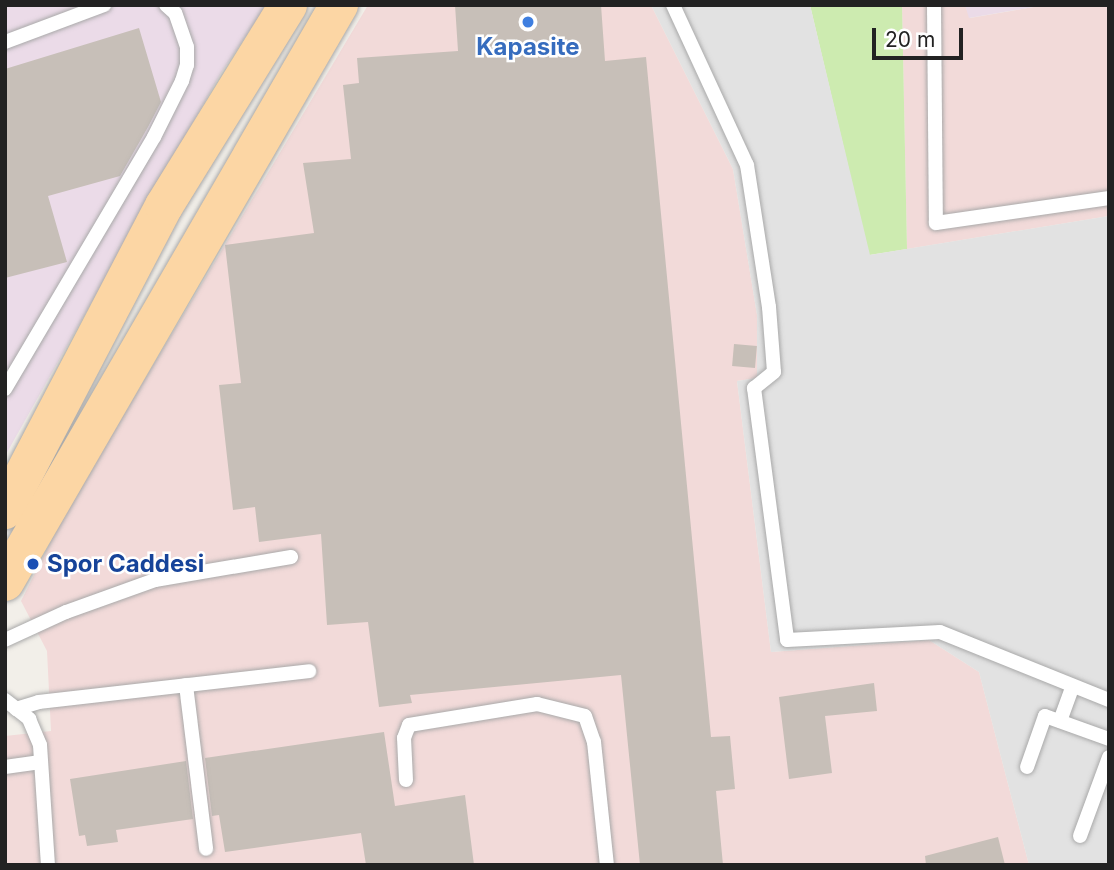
<!DOCTYPE html>
<html>
<head>
<meta charset="utf-8">
<style>
	body { margin:0 }
	#map { position:relative; width:1114px; height:870px; overflow:hidden; background:#f2efe9; font-family:Inter,sans-serif }
	div>[style] { position:absolute }
	.commercial>* { inset:0; background:#f2dad9 }
	.industrial>* { inset:0; background:#ebdbe8 }
	.grass>* { inset:0; background:#cdebb0 }
	.parking>* { inset:0; background:#e2e2e2 }
	.building>* { inset:0; background:#c7bfb8; transform-origin:0 0 }
	.roads { filter:drop-shadow(0 0 2px #a9a9a9) drop-shadow(0 0 2px #a9a9a9) }
	.lane>* { height:14px; margin:-7px; padding:0 7px; transform-origin:7px; border-radius:7px; background:#fff }
	.primary>* { height:38px; margin:-19px; padding:0 19px; transform-origin:19px; border-radius:19px; background:#fcd6a4 }
	.dots>* { width:19px; height:19px; translate:-50% -50%; box-sizing:border-box; border:4px solid #fff; border-radius:50% }
	span { translate:-50% -50%; white-space:nowrap; text-align:center; line-height:1.15; -webkit-text-stroke:5px #fff; paint-order:stroke }
	.shop-label { font-size:24px; color:#366cbe; font-weight:700 }
	.transit-label { font-size:24px; color:#164399; font-weight:700 }
	.left { translate:0 -50%; text-align:left }
	.frame { position:absolute; inset:0; border:7px solid #222; pointer-events:none }
	.scale { position:absolute; left:872px; top:28px; width:91px; height:32px; box-sizing:border-box; border:4px solid #222; border-top:0; padding-left:9px; font-size:21px; line-height:24px; white-space:nowrap; color:#222; -webkit-text-stroke:5px #fff; paint-order:stroke }
</style>
</head>
<body>
<div id="map">
	<div class="commercial">
		<i style="clip-path:polygon(368px 5px,651px 5px,733px 169px,757px 315px,757px 378px,737px 381px,771px 652px,929px 640px,979px 672px,1029px 865px,5px 865px,5px 736px,51px 731px,47px 651px,21px 601px,65px 513px)"></i>
		<i style="clip-path:polygon(902px 5px,965px 5px,970px 18px,1045px 5px,1109px 5px,1109px 216px,907px 249px)"></i>
	</div>
	<div class="industrial">
		<i style="clip-path:polygon(5px 5px,267px 5px,221px 73px,5px 456px)"></i>
		<i style="clip-path:polygon(965px 5px,1045px 5px,969px 18px)"></i>
	</div>
	<div class="grass">
		<i style="clip-path:polygon(810px 5px,902px 5px,907px 249px,869px 255px)"></i>
	</div>
	<div class="parking">
		<i style="clip-path:polygon(651px 5px,810px 5px,870px 255px,1109px 216px,1109px 865px,1029px 865px,979px 672px,929px 640px,771px 652px,737px 381px,757px 378px,757px 315px,733px 169px)"></i>
	</div>
	<div class="building">
		<i style="clip-path:polygon(455px 5px,601px 5px,605px 61px,646px 57px,711px 737px,730px 736px,735px 789px,716px 791px,723px 865px,640px 865px,621px 675px,410px 695px,412px 703px,379px 707px,368px 622px,327px 625px,321px 534px,259px 542px,255px 507px,233px 510px,219px 385px,241px 383px,225px 245px,314px 233px,303px 163px,351px 159px,343px 85px,359px 83px,357px 58px,458px 51px)"></i>
		<i style="clip-path:polygon(139px 28px,161px 102px,148px 127px,120px 176px,48px 196px,67px 262px,5px 278px,5px 69px)"></i>
		<i style="left:734px;top:344px;width:23px;height:22px;rotate:5deg"></i>
		<i style="clip-path:polygon(874px 683px,877px 711px,825px 716px,832px 773px,789px 779px,779px 697px)"></i>
		<i style="clip-path:polygon(384px 732px,395px 806px,465px 795px,474px 865px,366px 865px,361px 833px,225px 852px,219px 815px,212px 816px,205px 758px)"></i>
		<i style="clip-path:polygon(186px 761px,193px 819px,116px 830px,118px 842px,87px 846px,85px 835px,79px 836px,70px 779px)"></i>
		<i style="clip-path:polygon(998px 837px,1005px 865px,926px 865px,925px 856px)"></i>
	</div>
	<div class="roads">
		<div class="lane">
			<i style="left:673px;top:5px;width:176px;rotate:65.2deg"></i>
			<i style="left:747px;top:165px;width:144px;rotate:81.2deg"></i>
			<i style="left:769px;top:307px;width:65px;rotate:85.6deg"></i>
			<i style="left:774px;top:372px;width:26px;rotate:141deg"></i>
			<i style="left:754px;top:388px;width:254px;rotate:82.5deg"></i>
			<i style="left:787px;top:640px;width:153px;rotate:-3deg"></i>
			<i style="left:940px;top:632px;width:182px;rotate:21.9deg"></i>
			<i style="left:934px;top:5px;width:218px;rotate:89.5deg"></i>
			<i style="left:936px;top:223px;width:175px;rotate:-8.2deg"></i>
			<i style="left:5px;top:42px;width:106px;rotate:-20.5deg"></i>
			<i style="left:5px;top:389px;width:293px;rotate:-59.4deg"></i>
			<i style="left:154px;top:137px;width:63px;rotate:-63.4deg"></i>
			<i style="left:182px;top:81px;width:17px;rotate:-73deg"></i>
			<i style="left:187px;top:65px;width:18px;rotate:-90deg"></i>
			<i style="left:187px;top:47px;width:36px;rotate:-109deg"></i>
			<i style="left:175px;top:13px;width:12px;rotate:-138deg"></i>
			<i style="left:5px;top:640px;width:67px;rotate:-24.7deg"></i>
			<i style="left:66px;top:612px;width:95px;rotate:-19.8deg"></i>
			<i style="left:155px;top:580px;width:138px;rotate:-9.6deg"></i>
			<i style="left:186px;top:685px;width:165px;rotate:83deg"></i>
			<i style="left:5px;top:700px;width:31px;rotate:38deg"></i>
			<i style="left:29px;top:719px;width:28px;rotate:67deg"></i>
			<i style="left:40px;top:745px;width:120px;rotate:86.2deg"></i>
			<i style="left:16px;top:709px;width:24px;rotate:-17deg"></i>
			<i style="left:39px;top:702px;width:272px;rotate:-6.5deg"></i>
			<i style="left:1060px;top:721px;width:37px;rotate:-70deg"></i>
			<i style="left:5px;top:767px;width:36px;rotate:-8deg"></i>
			<i style="left:1027px;top:767px;width:54px;rotate:-70.6deg"></i>
			<i style="left:1045px;top:716px;width:68px;rotate:19.8deg"></i>
			<i style="left:406px;top:780px;width:42px;rotate:-92.7deg"></i>
			<i style="left:404px;top:738px;width:14px;rotate:-69deg"></i>
			<i style="left:409px;top:725px;width:130px;rotate:-9.3deg"></i>
			<i style="left:537px;top:704px;width:49px;rotate:14deg"></i>
			<i style="left:585px;top:716px;width:28px;rotate:71deg"></i>
			<i style="left:594px;top:742px;width:124px;rotate:84deg"></i>
			<i style="left:1080px;top:836px;width:84px;rotate:-69.8deg"></i>
		</div>
		<div class="primary">
			<i style="left:5px;top:510px;width:343px;rotate:-62.4deg"></i>
			<i style="left:164px;top:206px;width:236px;rotate:-58.3deg"></i>
			<i style="left:5px;top:582px;width:667px;rotate:-59.94deg"></i>
		</div>
	</div>
	<div class="dots">
		<i style="left:528px;top:22px;background:#3f7fe0"></i>
		<i style="left:33px;top:564px;background:#1a4fb4"></i>
	</div>
	<div class="shop-label">
		<span style="left:528px;top:47px">Kapasite</span>
	</div>
	<div class="transit-label">
		<span class="left" style="left:47px;top:564px">Spor Caddesi</span>
	</div>
	<div class="frame"></div>
	<div class="scale">20 m</div>
</div>
</body>
</html>
